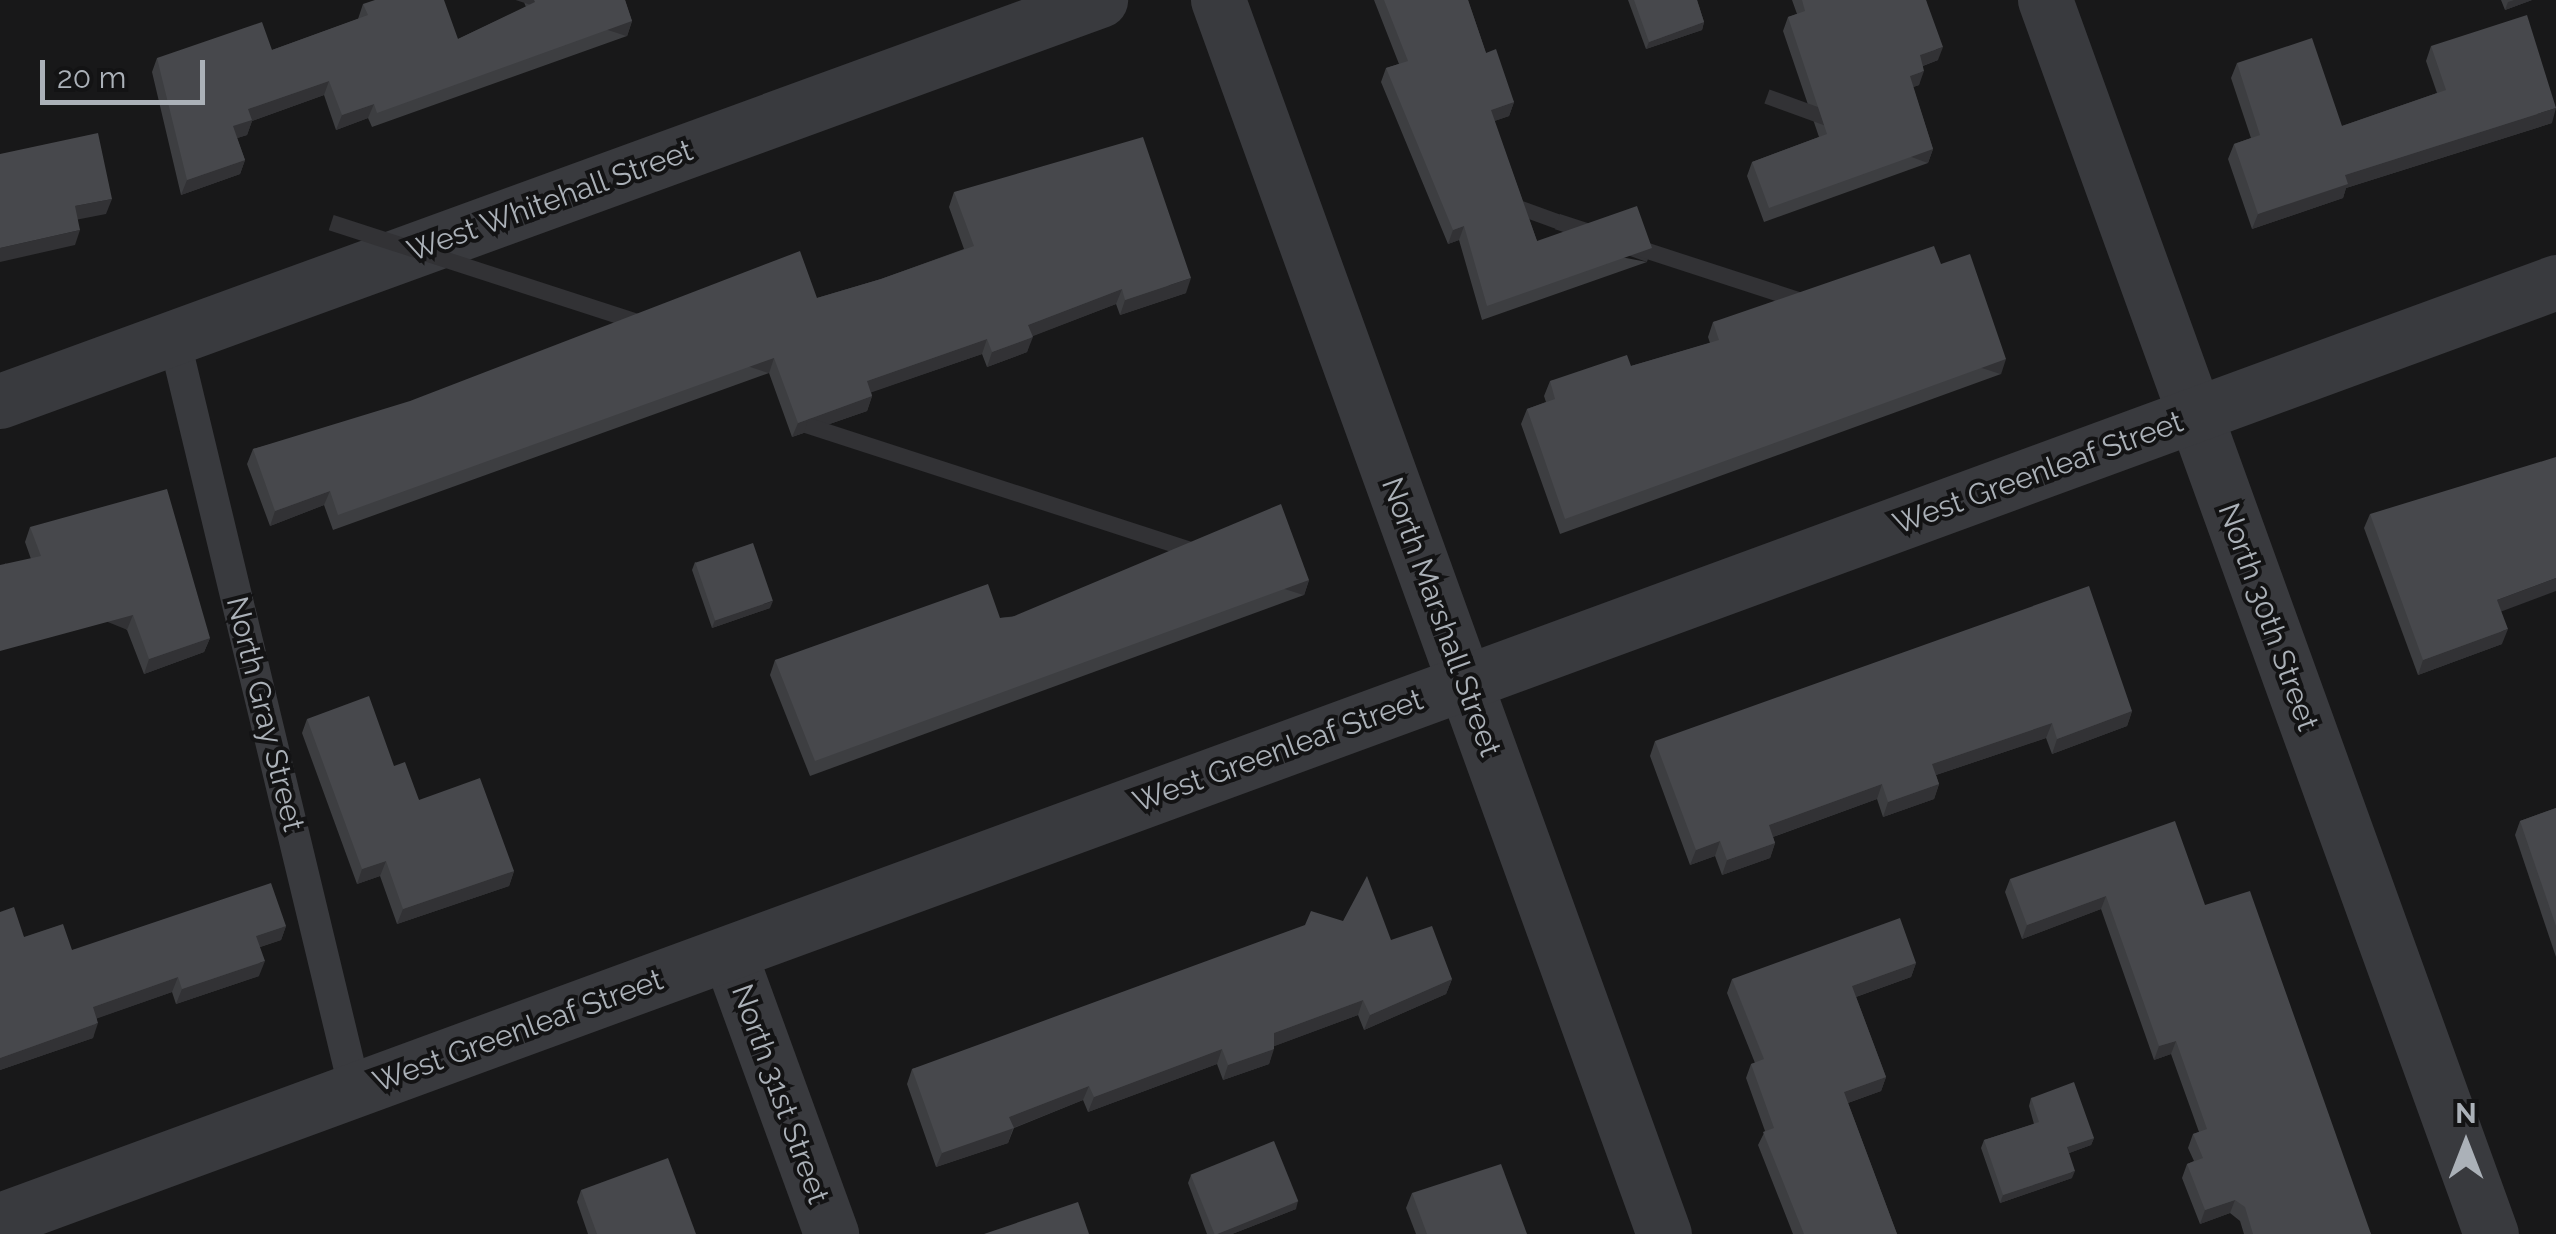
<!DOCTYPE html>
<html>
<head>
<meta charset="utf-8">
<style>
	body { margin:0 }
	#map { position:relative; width:2556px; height:1234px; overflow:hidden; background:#181819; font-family:Raleway,sans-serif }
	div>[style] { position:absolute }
	.service>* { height:32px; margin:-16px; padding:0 16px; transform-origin:16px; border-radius:16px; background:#393a3e }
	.minor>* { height:55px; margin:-27.5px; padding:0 27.5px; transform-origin:27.5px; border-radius:27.5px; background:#393a3e }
	.wall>* { inset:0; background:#3d3e41 }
	.shaded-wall>* { inset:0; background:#323235; transform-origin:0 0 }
	.building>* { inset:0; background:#47484c; transform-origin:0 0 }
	span { translate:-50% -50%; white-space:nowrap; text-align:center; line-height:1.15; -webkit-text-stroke:8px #131314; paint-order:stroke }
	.street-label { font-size:30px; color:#abb1b8 }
	.north { position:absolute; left:2416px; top:1094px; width:100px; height:100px; -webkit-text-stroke:8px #131314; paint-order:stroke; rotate:0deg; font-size:28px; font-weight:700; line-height:40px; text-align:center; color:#abb1b8 }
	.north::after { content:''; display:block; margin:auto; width:35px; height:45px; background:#abb1b8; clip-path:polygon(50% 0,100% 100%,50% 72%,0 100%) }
	.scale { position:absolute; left:40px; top:60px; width:165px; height:45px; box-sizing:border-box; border:5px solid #abb1b8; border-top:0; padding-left:12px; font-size:30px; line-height:35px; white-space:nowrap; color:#abb1b8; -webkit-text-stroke:8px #131314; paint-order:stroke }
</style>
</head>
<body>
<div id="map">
	<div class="service">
		<i style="left:174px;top:338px;width:773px;rotate:76.47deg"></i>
	</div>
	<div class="minor">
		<i style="left:1218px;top:0;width:1312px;rotate:70.13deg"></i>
		<i style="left:2045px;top:0;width:1312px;rotate:70.13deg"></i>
		<i style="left:0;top:401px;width:1171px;rotate:-20.03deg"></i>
		<i style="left:729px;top:953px;width:299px;rotate:70deg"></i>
		<i style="left:0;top:1220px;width:2723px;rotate:-20.15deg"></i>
	</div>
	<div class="wall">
		<i style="clip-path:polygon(523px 0,625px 0,632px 21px,627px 36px,372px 127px,368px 118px,336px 130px,324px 95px,252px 121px,247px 135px,237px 138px,245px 160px,240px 174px,181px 195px,152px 72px,157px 58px,272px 50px,358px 19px,363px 4px,458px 39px,526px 7px)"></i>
		<i style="clip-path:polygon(1374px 0,1468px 0,1486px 53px,1514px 102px,1509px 116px,1494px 121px,1537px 241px,1647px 262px,1482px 320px,1459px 240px,1448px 244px,1381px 82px,1386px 68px,1399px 64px)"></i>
		<i style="clip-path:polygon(1628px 0,1697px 0,1704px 22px,1702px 30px,1646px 49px)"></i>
		<i style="clip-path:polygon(1792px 0,1926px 0,1938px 60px,1923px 66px,1919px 85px,1913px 87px,1933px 149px,1928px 163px,1764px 222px,1747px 176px,1752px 162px,1819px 137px,1783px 31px,1788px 17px,1797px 14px)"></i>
		<i style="clip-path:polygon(2501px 0,2532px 0,2505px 10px)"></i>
		<i style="clip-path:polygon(2431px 46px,2552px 123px,2346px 188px,2343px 198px,2252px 229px,2228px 159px,2234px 144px,2251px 138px,2231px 78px,2237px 63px,2342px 126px,2437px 93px,2426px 61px)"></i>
		<i style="clip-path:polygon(954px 192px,1186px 293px,1120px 315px,1116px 304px,1032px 336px,1027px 352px,987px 367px,982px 354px,871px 392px,872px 396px,867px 411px,792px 437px,769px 373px,333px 530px,324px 505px,270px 526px,247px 464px,253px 449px,817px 298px,881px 279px,964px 249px,949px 207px)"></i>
		<i style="clip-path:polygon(1941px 264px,2001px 374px,1560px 534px,1521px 424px,1527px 409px,1546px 402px,1544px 396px,1550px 381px,1631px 366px,1710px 343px,1708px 337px,1713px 322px)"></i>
		<i style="clip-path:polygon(2370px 514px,2501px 611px,2502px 644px,2418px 675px,2364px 528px)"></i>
		<i style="clip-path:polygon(30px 527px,210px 638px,204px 652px,144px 674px,127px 630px,31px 559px,25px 542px)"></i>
		<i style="clip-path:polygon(695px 562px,770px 608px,712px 628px,692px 570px)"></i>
		<i style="clip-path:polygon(1309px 580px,1304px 595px,810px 776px,770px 675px,775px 660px,1000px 618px)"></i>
		<i style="clip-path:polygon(2132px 711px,2127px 726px,2052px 754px,2046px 738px,1936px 775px,1939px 784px,1934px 799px,1883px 817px,1877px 799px,1773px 837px,1775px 843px,1770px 858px,1722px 875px,1715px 856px,1690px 865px,1650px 756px,1655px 741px)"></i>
		<i style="clip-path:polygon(307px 719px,394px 766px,419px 800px,514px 871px,509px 886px,397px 924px,380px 876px,357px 884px,302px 733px)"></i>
		<i style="clip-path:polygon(2556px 808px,2556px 957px,2515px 835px,2520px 821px)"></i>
		<i style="clip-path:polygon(2010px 879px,2205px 905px,2371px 1234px,2244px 1234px,2240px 1221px,2230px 1213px,2200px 1224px,2182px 1178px,2187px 1164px,2194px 1161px,2188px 1148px,2193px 1134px,2199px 1132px,2171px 1054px,2154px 1060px,2101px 909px,2022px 939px,2005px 892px)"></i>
		<i style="clip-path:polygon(0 912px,24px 937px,72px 950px,286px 926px,281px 940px,260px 947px,259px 976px,176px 1004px,172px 992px,97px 1018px,93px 1038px,0 1070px)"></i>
		<i style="clip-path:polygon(1391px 940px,1452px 979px,1446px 994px,1364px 1030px,1358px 1015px,1274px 1046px,1269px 1064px,1223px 1080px,1217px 1064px,1088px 1112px,1083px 1100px,1014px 1128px,1008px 1143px,936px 1167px,907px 1084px,912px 1069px)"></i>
		<i style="clip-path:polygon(1916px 963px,1911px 977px,1856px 997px,1886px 1077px,1881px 1091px,1848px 1103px,1897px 1234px,1793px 1234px,1758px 1145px,1765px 1131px,1746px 1078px,1751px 1064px,1755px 1063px,1727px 993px,1732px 979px)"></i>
		<i style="clip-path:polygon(2031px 1098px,2094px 1138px,2091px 1145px,2069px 1153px,2072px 1178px,2000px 1203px,1981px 1148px,1984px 1140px,2034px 1124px,2029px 1106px)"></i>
		<i style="clip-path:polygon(1191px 1175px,1296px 1209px,1232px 1234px,1207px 1234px,1188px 1183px)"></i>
		<i style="clip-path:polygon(581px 1190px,696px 1234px,588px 1234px,577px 1202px)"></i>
		<i style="clip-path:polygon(1412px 1193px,1527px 1234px,1416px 1234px,1406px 1208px)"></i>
	</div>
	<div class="shaded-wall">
		<i style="clip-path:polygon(2514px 0,2532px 0,2505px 10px,2508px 2px)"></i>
		<i style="left:632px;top:21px;width:16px;height:271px;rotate:108deg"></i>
		<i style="clip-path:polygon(1704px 22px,1702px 30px,1646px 49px,1649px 42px)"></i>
		<i style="clip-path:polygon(1943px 47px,1938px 60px,1914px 69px,1920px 55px)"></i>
		<i style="clip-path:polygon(1924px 71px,1919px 85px,1905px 90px,1910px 76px)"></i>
		<i style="clip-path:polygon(329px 81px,324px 95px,252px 121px,247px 135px,228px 141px,233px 126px,248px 109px)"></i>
		<i style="clip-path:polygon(1514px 102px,1509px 116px,1486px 124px,1491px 110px)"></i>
		<i style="clip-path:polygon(374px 104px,368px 118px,336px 130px,342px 115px)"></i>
		<i style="clip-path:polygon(2556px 108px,2552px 123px,2346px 188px,2343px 198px,2252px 229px,2258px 214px,2345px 175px)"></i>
		<i style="left:1933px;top:149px;width:15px;height:174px;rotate:110deg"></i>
		<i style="clip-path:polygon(245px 160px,240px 174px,181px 195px,187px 180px)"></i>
		<i style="clip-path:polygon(112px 199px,106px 214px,70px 221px,75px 206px)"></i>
		<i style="clip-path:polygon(1464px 226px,1459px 240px,1448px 244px,1453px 230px)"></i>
		<i style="clip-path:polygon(80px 230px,75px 245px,0 262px,0 248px)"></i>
		<i style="left:1652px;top:248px;width:15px;height:175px;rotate:110deg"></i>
		<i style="clip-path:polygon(1191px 278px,1186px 293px,1120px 315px,1125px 300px)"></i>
		<i style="clip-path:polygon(1122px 289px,1116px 304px,1023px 340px,1028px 325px)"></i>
		<i style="clip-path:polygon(1033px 337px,1027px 352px,987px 367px,992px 352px)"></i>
		<i style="clip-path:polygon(987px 339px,982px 354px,861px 396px,867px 381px)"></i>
		<i style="left:774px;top:358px;width:16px;height:463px;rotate:108deg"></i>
		<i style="left:2006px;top:359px;width:16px;height:469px;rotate:108deg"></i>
		<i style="clip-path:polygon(872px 396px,867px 411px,792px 437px,798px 423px)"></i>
		<i style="clip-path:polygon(330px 491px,324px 505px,270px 526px,275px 511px)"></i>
		<i style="clip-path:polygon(2556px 578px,2556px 591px,2492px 615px,2497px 600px)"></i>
		<i style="left:1309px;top:580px;width:16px;height:526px;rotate:108deg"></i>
		<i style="clip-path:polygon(773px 601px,770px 608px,712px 628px,715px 620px)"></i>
		<i style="left:133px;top:615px;width:16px;height:138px;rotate:112deg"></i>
		<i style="clip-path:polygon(2508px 629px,2502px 644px,2418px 675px,2423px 660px)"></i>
		<i style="clip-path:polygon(210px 638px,204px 652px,144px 674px,149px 659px)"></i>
		<i style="clip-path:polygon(2132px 711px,2127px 726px,2052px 754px,2057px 739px)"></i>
		<i style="clip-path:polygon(2052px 723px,2046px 738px,1927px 778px,1932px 764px)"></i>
		<i style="clip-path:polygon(1882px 784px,1877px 799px,1764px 840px,1769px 825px)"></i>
		<i style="clip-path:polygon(1939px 784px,1934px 799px,1883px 817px,1888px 802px)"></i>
		<i style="clip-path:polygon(1720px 841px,1715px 856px,1690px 865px,1696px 850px)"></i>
		<i style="clip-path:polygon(1775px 843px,1770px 858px,1722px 875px,1727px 860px)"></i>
		<i style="clip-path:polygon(386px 861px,380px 876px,357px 884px,362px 869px)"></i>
		<i style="clip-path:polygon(514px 871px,509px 886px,397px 924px,403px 909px)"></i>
		<i style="clip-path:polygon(2106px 896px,2101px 909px,2022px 939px,2027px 925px)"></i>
		<i style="clip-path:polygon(286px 926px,281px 940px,251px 950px,256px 936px)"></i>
		<i style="clip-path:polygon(265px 961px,259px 976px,176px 1004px,182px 989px)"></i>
		<i style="clip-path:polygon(1916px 963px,1911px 977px,1847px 1000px,1852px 986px)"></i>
		<i style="clip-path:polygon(178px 977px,172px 992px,87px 1022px,93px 1007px)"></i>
		<i style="clip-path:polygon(1452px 979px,1446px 994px,1364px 1030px,1370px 1015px)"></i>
		<i style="clip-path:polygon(1363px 1000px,1358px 1015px,1269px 1048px,1274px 1033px)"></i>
		<i style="clip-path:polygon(98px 1023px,93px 1038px,0 1070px,0 1058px)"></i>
		<i style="clip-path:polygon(2176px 1041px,2171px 1054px,2154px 1060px,2159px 1046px)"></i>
		<i style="clip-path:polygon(1222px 1049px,1217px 1064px,1088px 1112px,1094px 1097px)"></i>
		<i style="clip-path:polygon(1274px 1049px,1269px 1064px,1223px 1080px,1228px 1065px)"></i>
		<i style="clip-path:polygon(1886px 1077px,1881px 1091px,1839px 1106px,1844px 1092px)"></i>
		<i style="clip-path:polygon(1089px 1086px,1083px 1100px,1013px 1128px,1008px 1143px,936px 1167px,942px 1153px,1009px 1117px)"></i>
		<i style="clip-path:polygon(2094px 1138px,2091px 1145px,2064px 1155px,2067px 1147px)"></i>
		<i style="clip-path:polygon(2075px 1171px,2072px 1178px,2000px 1203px,2003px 1195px)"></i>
		<i style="clip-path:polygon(2235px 1200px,2230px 1213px,2200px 1224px,2205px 1210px)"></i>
		<i style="clip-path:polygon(1298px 1201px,1296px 1209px,1232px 1234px,1216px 1234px)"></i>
	</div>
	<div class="building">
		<i style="clip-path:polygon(375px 0,444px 0,458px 39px,535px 2px,534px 0,625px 0,632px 21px,377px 113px,374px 104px,342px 115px,329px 81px,248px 109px,252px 120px,233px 126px,245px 160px,187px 180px,157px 58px,262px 22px,272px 50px,368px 15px,363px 4px)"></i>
		<i style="clip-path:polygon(1384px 0,1468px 0,1486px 53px,1496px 49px,1514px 102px,1491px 110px,1537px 241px,1637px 206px,1652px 248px,1487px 306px,1464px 226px,1453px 230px,1386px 68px,1408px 61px)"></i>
		<i style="clip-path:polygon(1634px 0,1697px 0,1704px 22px,1649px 42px)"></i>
		<i style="clip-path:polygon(1802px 0,1926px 0,1943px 47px,1920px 55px,1924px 71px,1910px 76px,1933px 149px,1769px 208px,1752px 162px,1827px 134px,1788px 17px,1805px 11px)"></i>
		<i style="clip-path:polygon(2527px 15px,2556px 108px,2345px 175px,2348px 184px,2258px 214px,2234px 144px,2260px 135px,2237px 63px,2312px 38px,2342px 126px,2446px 90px,2431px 46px)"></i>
		<i style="clip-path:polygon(98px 133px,112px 199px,75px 206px,80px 230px,0 248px,0 154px)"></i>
		<i style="clip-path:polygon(1143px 137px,1191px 278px,1125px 300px,1122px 289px,1028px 325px,1033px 337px,992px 352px,987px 339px,867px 381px,872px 396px,798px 423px,774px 358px,338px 515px,330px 491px,275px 511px,253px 449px,410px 401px,800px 251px,817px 298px,881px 279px,974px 246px,954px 192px)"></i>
		<i style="clip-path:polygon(1934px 246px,1941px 264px,1970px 254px,2006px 359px,1565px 519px,1527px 409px,1555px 399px,1550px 381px,1627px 355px,1631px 366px,1719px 340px,1713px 322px)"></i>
		<i style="clip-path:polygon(2556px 457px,2556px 578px,2497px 600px,2508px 629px,2423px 660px,2370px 514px)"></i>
		<i style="clip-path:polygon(167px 489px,210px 638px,149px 659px,133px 615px,0 651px,0 565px,41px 556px,30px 527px)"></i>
		<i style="clip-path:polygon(1281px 504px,1309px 580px,815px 761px,775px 660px,988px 584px,1000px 618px,1012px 617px)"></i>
		<i style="left:753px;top:543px;width:61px;height:61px;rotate:71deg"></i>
		<i style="clip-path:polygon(2089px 586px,2132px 711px,2057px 739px,2052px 723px,1932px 764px,1939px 784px,1888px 802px,1882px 784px,1769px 825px,1775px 843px,1727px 860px,1720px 841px,1696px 850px,1655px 741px)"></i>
		<i style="clip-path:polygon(369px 696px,394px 766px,405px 762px,419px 800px,480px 778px,514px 871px,403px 909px,386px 861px,362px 869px,307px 719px)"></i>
		<i style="clip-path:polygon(2556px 808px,2556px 926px,2520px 821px)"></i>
		<i style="clip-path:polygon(2175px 821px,2205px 905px,2250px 891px,2371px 1234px,2253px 1234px,2245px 1207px,2235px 1200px,2205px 1210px,2187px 1164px,2203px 1158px,2193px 1134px,2207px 1129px,2176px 1041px,2159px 1046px,2106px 896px,2027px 925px,2010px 879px)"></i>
		<i style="clip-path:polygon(1367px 876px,1391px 940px,1432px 926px,1452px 979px,1370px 1015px,1363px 1000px,1274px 1033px,1274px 1049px,1228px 1065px,1222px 1049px,1094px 1097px,1089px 1086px,1009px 1117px,1014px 1128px,942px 1153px,912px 1069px,1305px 925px,1311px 911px,1343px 921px)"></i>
		<i style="clip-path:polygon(271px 883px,286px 926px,256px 936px,265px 961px,182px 989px,178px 977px,93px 1007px,98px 1023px,0 1058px,0 912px,14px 907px,24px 937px,63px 924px,72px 950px)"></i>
		<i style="clip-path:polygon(1900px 918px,1916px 963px,1852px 986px,1886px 1077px,1844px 1092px,1897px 1234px,1804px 1234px,1763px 1132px,1774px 1128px,1751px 1064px,1764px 1059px,1732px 979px)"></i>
		<i style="clip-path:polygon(2074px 1082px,2094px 1138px,2067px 1147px,2075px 1171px,2003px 1195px,1984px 1140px,2039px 1122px,2031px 1098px)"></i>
		<i style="left:1274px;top:1141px;width:65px;height:90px;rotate:68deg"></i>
		<i style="clip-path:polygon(668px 1158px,696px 1234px,597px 1234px,581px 1190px)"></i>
		<i style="clip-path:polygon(1501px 1164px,1527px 1234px,1427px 1234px,1412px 1193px)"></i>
		<i style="clip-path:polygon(1078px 1202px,1089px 1234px,984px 1234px)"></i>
	</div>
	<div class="street-label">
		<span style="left:550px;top:201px;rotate:-20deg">West Whitehall Street</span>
		<span style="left:2038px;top:473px;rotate:-20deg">West Greenleaf Street</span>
		<span style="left:1441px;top:617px;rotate:70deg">North Marshall Street</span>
		<span style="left:2268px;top:617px;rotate:70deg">North 30th Street</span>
		<span style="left:265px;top:714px;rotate:76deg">North Gray Street</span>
		<span style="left:1278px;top:751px;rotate:-20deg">West Greenleaf Street</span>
		<span style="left:518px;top:1031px;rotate:-20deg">West Greenleaf Street</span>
		<span style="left:780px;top:1094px;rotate:70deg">North 31st Street</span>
	</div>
	<div class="north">N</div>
	<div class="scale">20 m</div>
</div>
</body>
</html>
